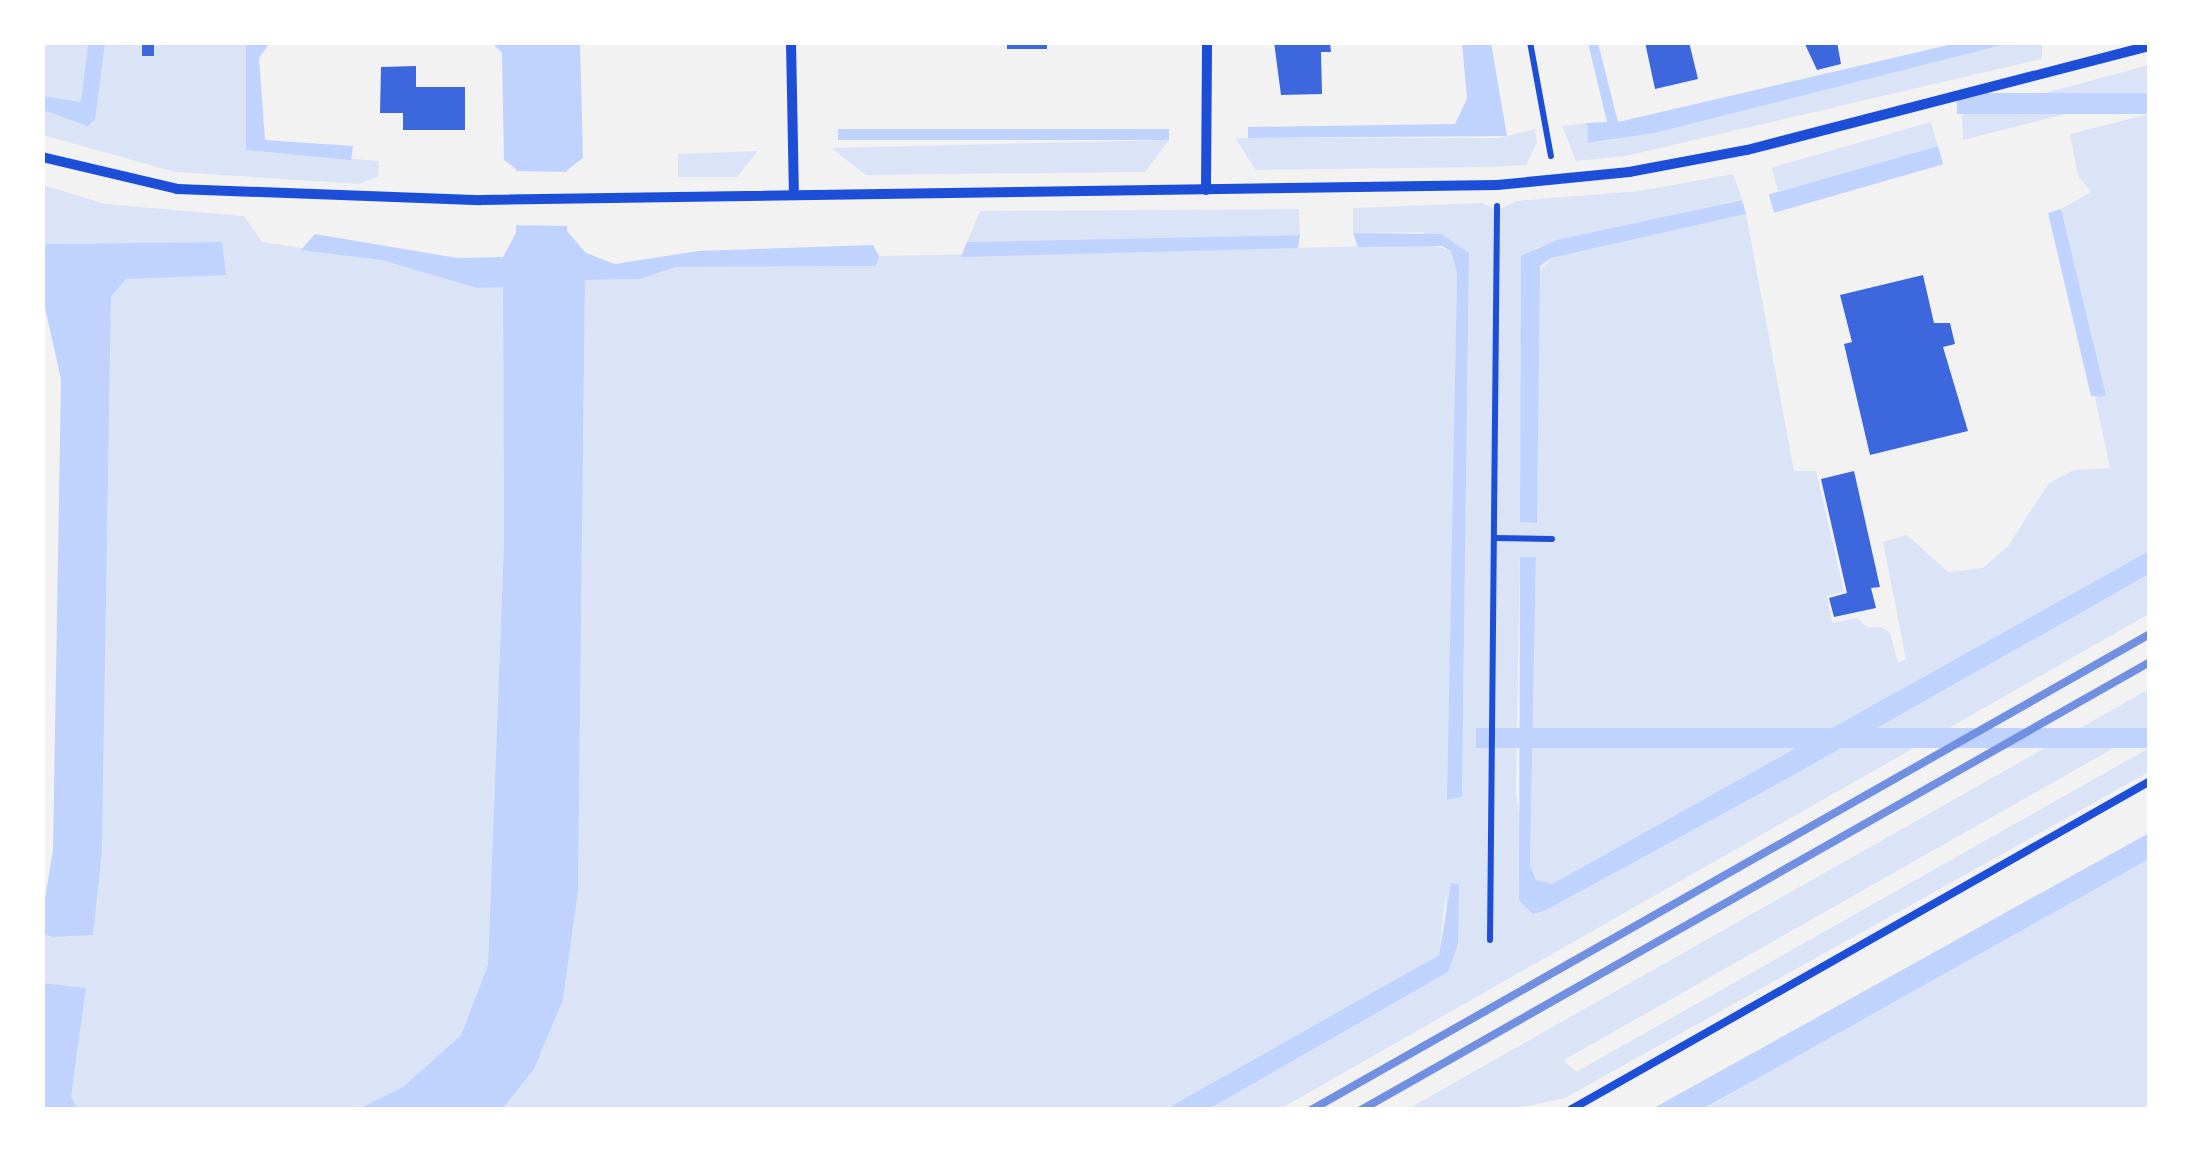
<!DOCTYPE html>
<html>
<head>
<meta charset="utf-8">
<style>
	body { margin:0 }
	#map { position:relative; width:2192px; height:1152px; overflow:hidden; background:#f2f2f2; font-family:Georgia,serif }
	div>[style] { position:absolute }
	.green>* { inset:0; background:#dbe4f7; transform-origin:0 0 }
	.water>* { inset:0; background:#bfd3fe; transform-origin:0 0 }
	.pier>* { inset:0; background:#f2f2f2; transform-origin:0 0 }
	.building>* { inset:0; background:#3d67dc; transform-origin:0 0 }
	.path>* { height:6px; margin:-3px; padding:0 3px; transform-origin:3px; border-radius:3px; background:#1d4ed8 }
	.service>* { height:8px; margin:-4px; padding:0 4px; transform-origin:4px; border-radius:4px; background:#1d4ed8 }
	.minor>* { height:10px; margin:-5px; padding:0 5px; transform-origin:5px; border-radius:5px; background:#1d4ed8 }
	.rail>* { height:8px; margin:-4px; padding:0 4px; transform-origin:4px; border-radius:4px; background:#7290e2 }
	span { translate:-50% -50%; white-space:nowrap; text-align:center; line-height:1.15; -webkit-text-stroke:9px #fff; paint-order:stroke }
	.frame { position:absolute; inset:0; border:45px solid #fff; pointer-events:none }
</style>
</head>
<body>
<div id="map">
	<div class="green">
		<i style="clip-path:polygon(42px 43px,88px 43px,81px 102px,43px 96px)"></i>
		<i style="clip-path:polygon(105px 43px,246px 43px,246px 150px,379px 161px,378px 177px,359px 184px,175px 172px,43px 135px,42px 110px,93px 124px)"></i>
		<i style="clip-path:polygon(2010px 43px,2042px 43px,2042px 59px,1626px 156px,1576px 161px,1562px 126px,1587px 123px,1588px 143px,1614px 140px)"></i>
		<i style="clip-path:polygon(2149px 65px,2149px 93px,1963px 140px,1962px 115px)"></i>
		<i style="clip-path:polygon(2149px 114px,2149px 551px,1552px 884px,1536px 880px,1530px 864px,1536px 557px,1520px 557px,1516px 793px,1533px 914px,2149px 574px,2149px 614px,1280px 1109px,1209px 1109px,1448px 972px,1446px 892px,1439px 955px,1166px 1109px,503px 1110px,534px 1069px,563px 1000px,578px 891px,585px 280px,640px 279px,676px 267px,876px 266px,879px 256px,1429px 245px,1451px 250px,1457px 272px,1448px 800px,1462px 797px,1469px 253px,1421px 232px,1353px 233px,1353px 208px,1482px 203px,1498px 210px,1516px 201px,1639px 191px,1733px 174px,1742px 199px,1535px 248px,1537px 275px,1551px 258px,1746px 214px,1794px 471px,1816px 471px,1844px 592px,1827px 596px,1832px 623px,1858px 618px,1866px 627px,1881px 627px,1890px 633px,1898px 663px,1906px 659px,1883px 542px,1907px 535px,1948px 572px,1983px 568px,2008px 546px,2049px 483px,2074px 470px,2110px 468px,2095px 398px,2106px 395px,2061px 209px,2091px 192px,2078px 176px,2070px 134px)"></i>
		<i style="left:1931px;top:122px;width:25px;height:166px;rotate:74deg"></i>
		<i style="clip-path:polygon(1535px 129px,1537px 143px,1526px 165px,1491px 167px,1256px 170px,1235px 138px,1499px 138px)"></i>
		<i style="clip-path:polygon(1169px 140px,1145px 172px,866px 175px,831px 148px)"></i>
		<i style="clip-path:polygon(758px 151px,737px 177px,678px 177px,678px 154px)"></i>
		<i style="clip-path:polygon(43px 185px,105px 204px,244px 216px,262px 242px,381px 260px,477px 288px,503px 286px,504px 540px,488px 965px,461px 1035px,403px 1087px,358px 1109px,78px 1109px,71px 1097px,86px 988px,43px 983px,43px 933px,71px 937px,102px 851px,111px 297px,126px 279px,222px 242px,43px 244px)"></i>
		<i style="clip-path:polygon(1299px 209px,1300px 235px,967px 242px,980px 211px)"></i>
		<i style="clip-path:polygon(2149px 689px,2149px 728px,1564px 1060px,1576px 1072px,2149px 748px,2149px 772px,1565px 1098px,1514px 1109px,1406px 1110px)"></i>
		<i style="clip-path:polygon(2149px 859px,2149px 1109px,1703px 1110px,1838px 1032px)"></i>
	</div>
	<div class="water">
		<i style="clip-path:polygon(580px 42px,583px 158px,567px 170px,567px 231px,586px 253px,615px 264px,698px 251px,873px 245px,879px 256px,876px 266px,676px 267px,640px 279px,585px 280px,578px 891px,563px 1000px,534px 1069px,503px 1109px,358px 1109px,403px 1087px,461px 1035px,488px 965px,504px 540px,503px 287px,477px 288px,381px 260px,301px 250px,315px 234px,457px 258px,503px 257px,516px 233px,516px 169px,504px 160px,502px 53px,494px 45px,314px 43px)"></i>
		<i style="clip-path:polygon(88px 43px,105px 43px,95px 120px,88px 126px,43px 110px,42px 96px,81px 102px)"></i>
		<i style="clip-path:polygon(246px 43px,270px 43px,259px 58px,265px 140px,353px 146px,351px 160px,246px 150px)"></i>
		<i style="clip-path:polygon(1462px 43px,1491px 43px,1507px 136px,1248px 138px,1248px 127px,1455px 124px,1467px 99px)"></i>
		<i style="clip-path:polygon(1588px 43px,1598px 43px,1618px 122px,1957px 43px,2010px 43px,1654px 133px,1588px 143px,1587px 123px,1607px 122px)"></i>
		<i style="left:2149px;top:93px;width:21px;height:192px;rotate:90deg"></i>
		<i style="left:1169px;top:129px;width:11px;height:331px;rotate:90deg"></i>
		<i style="left:1938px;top:146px;width:19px;height:176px;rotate:74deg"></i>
		<i style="clip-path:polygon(1742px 200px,1746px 214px,1551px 258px,1540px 266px,1537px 523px,1520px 522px,1521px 256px,1557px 240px)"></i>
		<i style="clip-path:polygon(2061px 209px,2106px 395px,2100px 397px,2091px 396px,2048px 213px)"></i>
		<i style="clip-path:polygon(1353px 233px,1441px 234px,1469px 253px,1462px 797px,1447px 800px,1457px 272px,1451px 251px,1442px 246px,1358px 247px)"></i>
		<i style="clip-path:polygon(1300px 235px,1298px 248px,961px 257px,967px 242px)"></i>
		<i style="clip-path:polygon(222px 242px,226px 275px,126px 279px,111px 297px,102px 851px,93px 935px,52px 937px,43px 933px,42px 917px,53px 850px,61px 379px,43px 299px,43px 244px)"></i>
		<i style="clip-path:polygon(2149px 551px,2149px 574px,1790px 777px,1546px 910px,1533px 914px,1519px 900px,1520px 557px,1536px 557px,1530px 864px,1536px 880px,1552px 884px)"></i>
		<i style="left:2149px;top:728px;width:20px;height:673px;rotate:90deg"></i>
		<i style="clip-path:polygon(2149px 833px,2149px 859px,1703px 1109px,1652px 1109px)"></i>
		<i style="clip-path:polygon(1451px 883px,1459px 884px,1458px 944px,1448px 972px,1209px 1109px,1166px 1109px,1439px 955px)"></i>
		<i style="clip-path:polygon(43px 983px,86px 988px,71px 1097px,78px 1109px,43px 1109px)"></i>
	</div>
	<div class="pier">
		<i style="left:573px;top:172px;width:54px;height:62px;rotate:91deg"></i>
	</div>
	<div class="building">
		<i style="left:142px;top:42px;width:12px;height:14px"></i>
		<i style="left:1007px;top:42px;width:40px;height:7px"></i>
		<i style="clip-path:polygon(1274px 42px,1330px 42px,1331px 52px,1321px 52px,1322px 94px,1281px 95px)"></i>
		<i style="clip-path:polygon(1645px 42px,1689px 42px,1698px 79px,1655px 89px)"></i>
		<i style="clip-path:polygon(1804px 42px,1837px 42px,1841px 64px,1817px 70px)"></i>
		<i style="clip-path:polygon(416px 66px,416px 87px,465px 87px,465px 130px,403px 130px,403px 113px,380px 113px,381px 67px)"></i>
		<i style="clip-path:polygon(1923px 275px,1934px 323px,1950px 323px,1955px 344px,1943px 347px,1968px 431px,1870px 455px,1844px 344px,1852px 342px,1840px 295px)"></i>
		<i style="clip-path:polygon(1854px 471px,1880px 587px,1871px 588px,1876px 608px,1834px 617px,1829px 598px,1847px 593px,1821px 479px)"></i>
	</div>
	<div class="path">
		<i style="left:1530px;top:42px;width:116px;rotate:79.6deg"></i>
		<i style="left:1494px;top:538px;width:58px;rotate:1deg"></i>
		<i style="left:1490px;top:940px;width:734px;rotate:-89.45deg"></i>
	</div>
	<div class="service">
		<i style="left:1570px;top:1110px;width:667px;rotate:-29.56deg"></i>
	</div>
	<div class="minor">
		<i style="left:791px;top:42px;width:153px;rotate:88.9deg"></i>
		<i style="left:42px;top:157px;width:139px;rotate:13.3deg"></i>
		<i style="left:177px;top:189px;width:304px;rotate:2.1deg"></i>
		<i style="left:481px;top:200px;width:1016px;rotate:-0.85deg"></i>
		<i style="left:1497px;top:185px;width:133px;rotate:-5.6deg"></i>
		<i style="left:1629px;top:172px;width:120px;rotate:-10.6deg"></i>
		<i style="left:1747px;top:150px;width:416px;rotate:-14.5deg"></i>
		<i style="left:1206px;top:190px;width:148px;rotate:-89.6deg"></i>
	</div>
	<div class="rail">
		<i style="left:1311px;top:1110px;width:965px;rotate:-29.57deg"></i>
		<i style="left:1361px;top:1110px;width:907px;rotate:-29.59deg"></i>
	</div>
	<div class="frame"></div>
</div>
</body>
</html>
